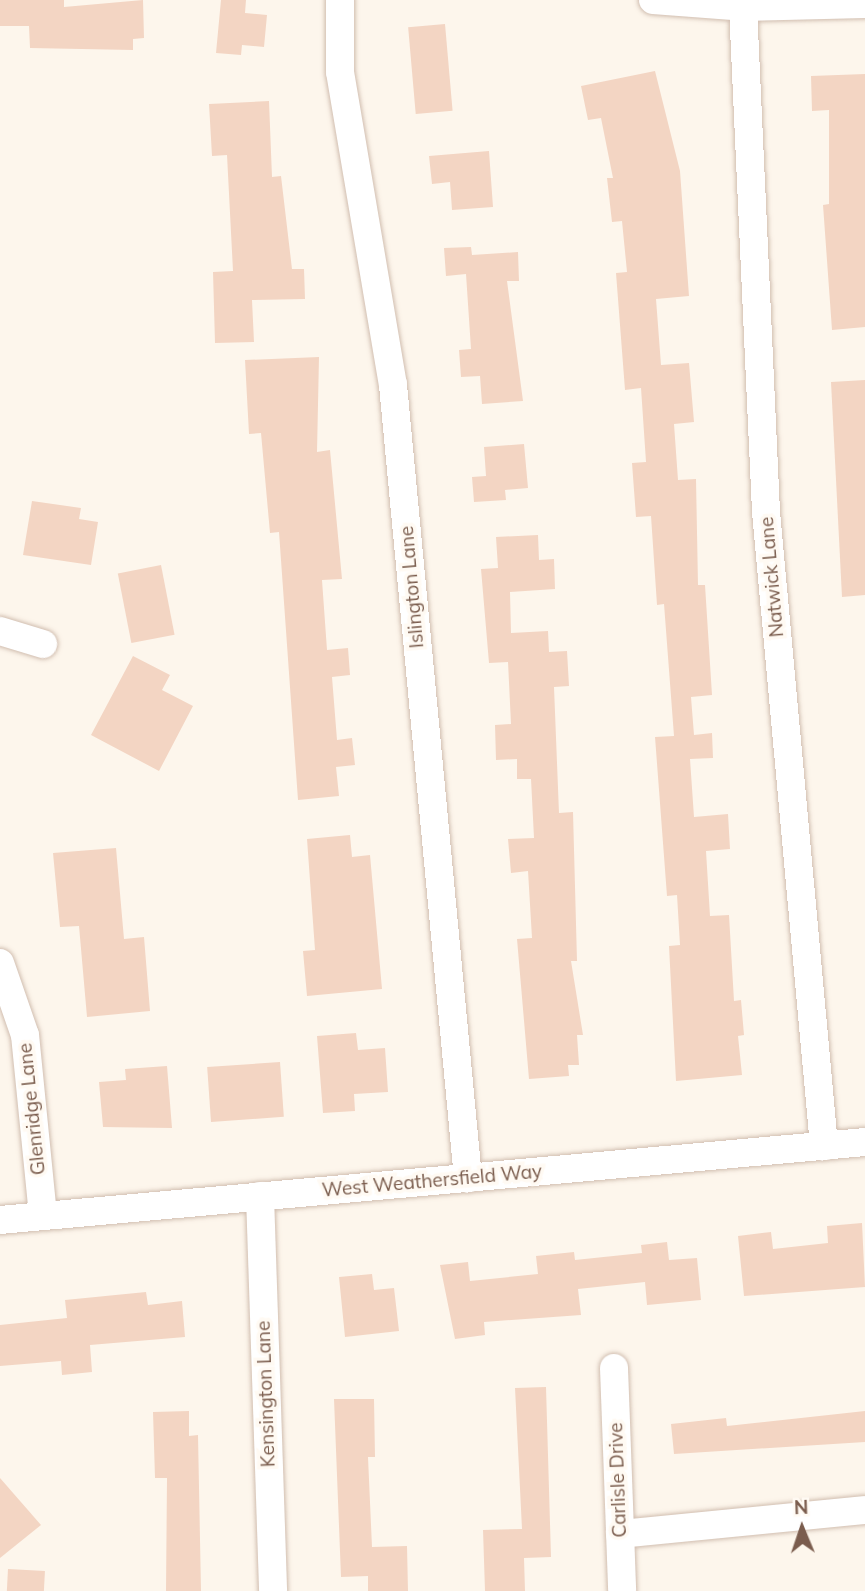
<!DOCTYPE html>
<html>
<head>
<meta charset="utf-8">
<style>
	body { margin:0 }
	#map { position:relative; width:865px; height:1591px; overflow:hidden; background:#fdf6ec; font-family:Mulish,sans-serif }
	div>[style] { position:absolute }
	.building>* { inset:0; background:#f3d5c3; transform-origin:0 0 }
	.roads { filter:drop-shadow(0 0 2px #d1beb0) drop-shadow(0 0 2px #d1beb0) }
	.minor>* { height:28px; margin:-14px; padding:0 14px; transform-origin:14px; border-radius:14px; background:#fff }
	span { translate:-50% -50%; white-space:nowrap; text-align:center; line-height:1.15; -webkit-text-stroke:7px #fffaf3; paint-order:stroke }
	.street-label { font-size:19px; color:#7a5c4d }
	.north { position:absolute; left:767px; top:1493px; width:70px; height:70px; -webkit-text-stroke:5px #fffaf3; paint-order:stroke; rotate:358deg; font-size:19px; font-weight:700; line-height:28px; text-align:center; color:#7a5c4d }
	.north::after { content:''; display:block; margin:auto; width:24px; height:32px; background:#7a5c4d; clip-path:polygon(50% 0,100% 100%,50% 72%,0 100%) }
</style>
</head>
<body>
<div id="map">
	<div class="building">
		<i style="clip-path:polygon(0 0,64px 0,64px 7px,143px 0,144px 38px,133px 39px,133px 50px,30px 48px,29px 26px,0 26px)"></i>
		<i style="clip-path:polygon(221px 0,246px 0,245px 13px,267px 15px,264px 47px,242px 45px,241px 55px,216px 53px)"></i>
		<i style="left:445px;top:24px;width:87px;height:37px;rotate:85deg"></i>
		<i style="clip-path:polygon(655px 71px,680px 171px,689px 296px,656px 299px,661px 365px,689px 363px,694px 422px,674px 424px,678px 480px,696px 479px,698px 585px,705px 585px,712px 695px,691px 697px,694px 735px,712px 733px,713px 758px,690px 759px,694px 817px,728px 814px,730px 849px,706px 851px,710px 916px,729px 915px,734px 1001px,741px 1000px,744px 1035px,738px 1036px,742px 1075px,676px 1081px,669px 946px,680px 945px,677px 895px,667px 896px,655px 737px,674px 736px,664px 604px,657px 605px,651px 516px,636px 517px,632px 463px,646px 462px,641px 388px,625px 390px,616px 273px,627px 272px,622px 221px,612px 222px,607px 178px,613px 178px,601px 118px,588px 120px,581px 86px)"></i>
		<i style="clip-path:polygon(865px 74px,865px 327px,832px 330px,823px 205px,829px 204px,829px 110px,812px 111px,811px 76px)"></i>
		<i style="clip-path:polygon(269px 101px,272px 177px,281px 176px,292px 269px,304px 269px,305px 299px,252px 300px,254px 342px,215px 343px,213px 272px,233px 271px,227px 155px,212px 156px,209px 104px)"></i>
		<i style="clip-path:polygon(489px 151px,493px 207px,452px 210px,450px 182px,432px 184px,429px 156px)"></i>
		<i style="clip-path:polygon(471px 247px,472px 255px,518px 252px,519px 281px,507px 281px,523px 401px,482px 404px,480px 376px,461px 377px,459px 350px,471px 349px,466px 274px,446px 276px,444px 248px)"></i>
		<i style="clip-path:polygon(319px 357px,317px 452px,330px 450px,342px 579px,322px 580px,327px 650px,348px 648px,350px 675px,332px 677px,337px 740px,352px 738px,355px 765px,336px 767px,339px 796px,298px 800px,279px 532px,270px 533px,261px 433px,249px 434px,245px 360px)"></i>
		<i style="clip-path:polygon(865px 380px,865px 595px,842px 597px,831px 382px)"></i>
		<i style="clip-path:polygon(524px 444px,528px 488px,505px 490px,506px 500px,474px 502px,472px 477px,486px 476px,484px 447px)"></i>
		<i style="clip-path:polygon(32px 501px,81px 508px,79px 519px,98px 522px,91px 565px,23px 555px)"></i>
		<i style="clip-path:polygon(538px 535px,539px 560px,554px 559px,555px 589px,510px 592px,511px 633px,548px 631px,549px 652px,567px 651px,569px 686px,554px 687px,559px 813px,573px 812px,577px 961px,571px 961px,583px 1035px,577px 1035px,579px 1065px,568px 1065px,569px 1076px,529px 1079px,517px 939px,532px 938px,528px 871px,511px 873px,508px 839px,534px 838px,531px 779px,517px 779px,517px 759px,496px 760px,495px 725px,511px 724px,508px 662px,489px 663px,481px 569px,498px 568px,496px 537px)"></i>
		<i style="left:161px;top:565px;width:71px;height:44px;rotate:79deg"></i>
		<i style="clip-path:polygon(133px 656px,170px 675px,162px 690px,193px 706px,159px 771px,91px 735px)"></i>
		<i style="clip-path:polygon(350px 835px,352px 857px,370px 855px,382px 989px,307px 996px,303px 951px,315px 950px,307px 839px)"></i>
		<i style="clip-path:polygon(116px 848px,124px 939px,144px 937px,150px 1011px,87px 1017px,79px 926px,60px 927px,53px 853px)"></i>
		<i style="clip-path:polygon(356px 1033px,358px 1050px,385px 1048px,388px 1092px,354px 1094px,355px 1111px,323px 1113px,317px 1036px)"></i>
		<i style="left:280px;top:1062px;width:55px;height:73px;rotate:86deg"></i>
		<i style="clip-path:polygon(167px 1066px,172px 1128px,103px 1127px,99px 1082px,126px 1080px,125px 1069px)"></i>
		<i style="clip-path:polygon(862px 1223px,865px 1287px,744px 1296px,738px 1236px,771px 1232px,773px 1249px,828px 1243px,827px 1226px)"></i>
		<i style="clip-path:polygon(667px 1242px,669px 1260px,697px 1258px,701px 1300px,647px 1305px,645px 1282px,578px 1289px,581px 1315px,484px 1322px,485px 1335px,455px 1339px,440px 1265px,468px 1262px,470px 1281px,538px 1274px,536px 1256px,574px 1252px,575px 1260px,642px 1253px,641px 1245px)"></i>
		<i style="clip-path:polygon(372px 1274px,374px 1290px,394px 1288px,399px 1331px,345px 1337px,339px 1277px)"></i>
		<i style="clip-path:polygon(146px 1292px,148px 1305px,182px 1301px,185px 1337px,90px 1345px,92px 1372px,62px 1375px,61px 1361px,0 1366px,0 1325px,67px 1318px,65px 1300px)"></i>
		<i style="clip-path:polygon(546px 1387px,551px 1557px,524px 1558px,525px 1591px,485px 1591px,483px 1530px,522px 1529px,515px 1388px)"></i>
		<i style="clip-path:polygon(334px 1399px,374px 1399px,375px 1457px,368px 1457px,372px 1547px,407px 1546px,408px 1591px,368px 1591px,368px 1576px,341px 1577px)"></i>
		<i style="clip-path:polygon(189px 1411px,189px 1436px,198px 1435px,201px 1591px,166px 1591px,167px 1478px,155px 1478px,153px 1412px)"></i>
		<i style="clip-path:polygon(865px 1411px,865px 1442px,674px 1454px,671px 1424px,726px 1418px,727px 1426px)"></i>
		<i style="clip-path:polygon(0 1478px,41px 1525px,0 1558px)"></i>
		<i style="left:8px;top:1569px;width:37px;height:22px;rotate:3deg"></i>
	</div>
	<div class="roads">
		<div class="minor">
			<i style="left:340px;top:0;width:72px;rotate:90deg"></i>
			<i style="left:340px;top:72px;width:317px;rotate:80.4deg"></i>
			<i style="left:393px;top:385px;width:797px;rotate:84.6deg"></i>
			<i style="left:653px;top:0;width:90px;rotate:4.4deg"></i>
			<i style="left:743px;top:7px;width:122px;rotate:-1.4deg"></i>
			<i style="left:743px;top:7px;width:506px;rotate:87.39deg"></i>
			<i style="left:766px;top:512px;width:637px;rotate:84.77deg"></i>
			<i style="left:0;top:631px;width:45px;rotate:16.8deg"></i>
			<i style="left:0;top:963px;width:76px;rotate:70.9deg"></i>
			<i style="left:25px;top:1035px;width:182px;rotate:84.3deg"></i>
			<i style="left:260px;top:1196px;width:395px;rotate:88.1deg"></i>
			<i style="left:0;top:1220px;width:869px;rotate:-5.15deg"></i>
			<i style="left:614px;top:1368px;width:223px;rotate:87.9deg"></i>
			<i style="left:620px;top:1534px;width:246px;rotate:-5.6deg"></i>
		</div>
	</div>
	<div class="street-label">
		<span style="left:772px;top:577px;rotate:-95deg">Natwick Lane</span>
		<span style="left:412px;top:587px;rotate:-95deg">Islington Lane</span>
		<span style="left:32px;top:1109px;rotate:-96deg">Glenridge Lane</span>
		<span style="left:432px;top:1181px;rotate:-5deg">West Weathersfield Way</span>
		<span style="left:266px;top:1394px;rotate:-92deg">Kensington Lane</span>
		<span style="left:618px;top:1480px;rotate:-92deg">Carlisle Drive</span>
	</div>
	<div class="north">N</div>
</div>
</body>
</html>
